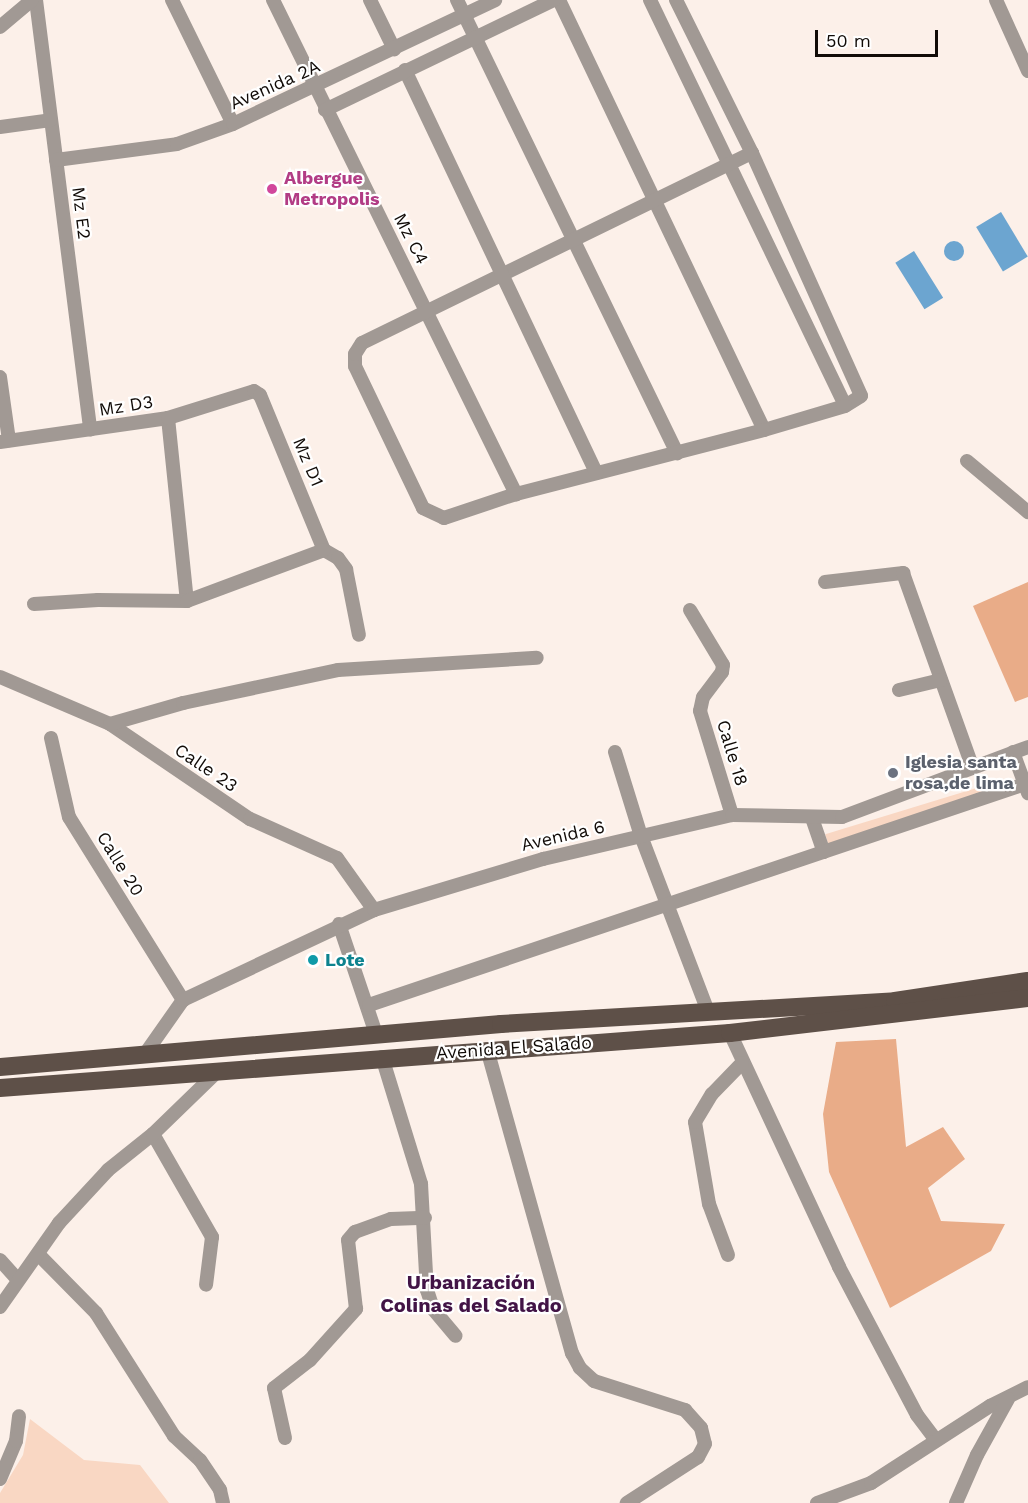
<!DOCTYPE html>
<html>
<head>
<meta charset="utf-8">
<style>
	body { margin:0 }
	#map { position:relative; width:1028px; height:1503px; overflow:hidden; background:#fcf0e9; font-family:"Work Sans",sans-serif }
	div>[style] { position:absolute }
	.green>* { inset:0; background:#f9d7c3; transform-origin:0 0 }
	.forest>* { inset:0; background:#e9ac88 }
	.water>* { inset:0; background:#6ca5d0; transform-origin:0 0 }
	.round { border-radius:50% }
	.street>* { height:14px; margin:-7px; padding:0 7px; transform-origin:7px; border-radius:7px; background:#a19994 }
	.primary>* { height:18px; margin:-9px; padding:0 9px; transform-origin:9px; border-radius:9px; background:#5e5048 }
	.dots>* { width:16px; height:16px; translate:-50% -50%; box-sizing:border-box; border:3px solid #fff; border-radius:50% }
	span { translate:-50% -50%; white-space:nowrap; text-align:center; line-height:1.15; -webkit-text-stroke:4.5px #fff; paint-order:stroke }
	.street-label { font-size:18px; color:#110b07 }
	.hotel-label { font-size:18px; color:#b23c85; font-weight:700 }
	.left { translate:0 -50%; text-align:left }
	.worship-label { font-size:18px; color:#5b616d; font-weight:700 }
	.culture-label { font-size:18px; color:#0d838f; font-weight:700 }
	.neighbourhood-label { font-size:20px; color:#421446; font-weight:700 }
	.scale { position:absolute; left:815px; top:30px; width:123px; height:27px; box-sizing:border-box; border:3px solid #110b07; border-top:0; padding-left:8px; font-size:18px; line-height:21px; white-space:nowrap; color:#110b07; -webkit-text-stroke:4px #fff; paint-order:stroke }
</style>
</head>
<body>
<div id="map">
	<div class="green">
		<i style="left:1006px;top:779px;width:10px;height:189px;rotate:73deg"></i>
		<i style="clip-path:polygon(30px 1419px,84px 1460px,140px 1465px,169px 1503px,0 1503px,0 1493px,23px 1455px)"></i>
	</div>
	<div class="forest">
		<i style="clip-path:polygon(1028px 582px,1028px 697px,1015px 702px,973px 606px)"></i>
		<i style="clip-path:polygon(896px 1039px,906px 1147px,943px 1127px,965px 1159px,928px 1188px,941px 1221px,1005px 1224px,991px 1251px,890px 1308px,829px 1172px,823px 1114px,836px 1042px)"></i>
	</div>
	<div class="water">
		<i style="left:1001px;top:212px;width:52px;height:29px;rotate:59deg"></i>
		<i class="round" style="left:944px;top:241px;width:20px;height:20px"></i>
		<i style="left:914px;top:251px;width:55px;height:22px;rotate:58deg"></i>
	</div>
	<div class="street">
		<i style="left:36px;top:0;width:433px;rotate:82.8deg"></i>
		<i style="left:172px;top:0;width:138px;rotate:63.8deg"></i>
		<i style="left:273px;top:0;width:551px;rotate:63.81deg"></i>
		<i style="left:370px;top:0;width:55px;rotate:63.9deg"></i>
		<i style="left:457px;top:0;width:504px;rotate:64.1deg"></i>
		<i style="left:559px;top:0;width:476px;rotate:64.5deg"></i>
		<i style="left:650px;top:0;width:450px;rotate:64.3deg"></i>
		<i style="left:676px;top:0;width:171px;rotate:63.6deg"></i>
		<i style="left:752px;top:153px;width:266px;rotate:65.8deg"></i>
		<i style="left:861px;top:396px;width:19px;rotate:148deg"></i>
		<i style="left:845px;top:406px;width:84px;rotate:163.5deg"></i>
		<i style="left:764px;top:430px;width:256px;rotate:165.5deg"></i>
		<i style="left:516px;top:494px;width:76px;rotate:161.6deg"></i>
		<i style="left:444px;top:518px;width:23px;rotate:-155deg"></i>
		<i style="left:423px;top:508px;width:157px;rotate:-115.6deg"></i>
		<i style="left:355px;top:366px;width:12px;rotate:-90deg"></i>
		<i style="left:355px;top:354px;width:13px;rotate:-58deg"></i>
		<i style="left:362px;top:343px;width:434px;rotate:-26deg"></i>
		<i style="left:996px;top:0;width:78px;rotate:65.7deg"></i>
		<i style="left:0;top:27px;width:42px;rotate:-40.2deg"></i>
		<i style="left:405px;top:70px;width:446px;rotate:64.6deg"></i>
		<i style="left:325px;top:110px;width:254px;rotate:-25.7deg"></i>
		<i style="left:0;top:127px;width:51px;rotate:-7.8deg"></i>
		<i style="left:56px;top:160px;width:122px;rotate:-7.5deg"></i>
		<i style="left:177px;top:144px;width:59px;rotate:-19.7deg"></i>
		<i style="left:233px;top:124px;width:290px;rotate:-25.3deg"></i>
		<i style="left:0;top:377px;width:64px;rotate:81.9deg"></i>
		<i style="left:168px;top:418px;width:184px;rotate:84.1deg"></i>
		<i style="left:0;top:442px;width:170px;rotate:-8.1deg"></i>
		<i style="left:168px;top:418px;width:90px;rotate:-17.4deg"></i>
		<i style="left:254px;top:391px;width:7px;rotate:34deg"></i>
		<i style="left:260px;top:395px;width:168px;rotate:67.6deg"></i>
		<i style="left:967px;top:461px;width:80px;rotate:39.9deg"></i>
		<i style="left:324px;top:550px;width:16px;rotate:30deg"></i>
		<i style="left:338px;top:558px;width:14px;rotate:54deg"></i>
		<i style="left:346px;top:569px;width:67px;rotate:78.9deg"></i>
		<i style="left:825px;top:582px;width:79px;rotate:-6.6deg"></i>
		<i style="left:903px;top:573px;width:207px;rotate:70.3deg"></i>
		<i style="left:34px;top:604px;width:64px;rotate:-3.6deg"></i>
		<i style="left:98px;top:600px;width:89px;rotate:0.6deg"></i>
		<i style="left:187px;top:601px;width:146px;rotate:-20.4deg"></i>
		<i style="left:690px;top:610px;width:64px;rotate:59deg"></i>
		<i style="left:723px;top:665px;width:7px;rotate:98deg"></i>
		<i style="left:722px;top:672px;width:31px;rotate:127deg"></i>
		<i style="left:703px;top:697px;width:14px;rotate:102deg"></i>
		<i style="left:700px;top:711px;width:109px;rotate:72.9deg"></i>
		<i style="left:0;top:677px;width:120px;rotate:23.1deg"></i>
		<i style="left:110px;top:724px;width:169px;rotate:34.2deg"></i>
		<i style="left:250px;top:819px;width:95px;rotate:24.1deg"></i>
		<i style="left:337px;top:858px;width:64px;rotate:54.6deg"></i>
		<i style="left:899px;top:690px;width:43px;rotate:-13.4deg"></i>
		<i style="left:110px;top:724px;width:76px;rotate:-16deg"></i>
		<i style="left:183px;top:703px;width:158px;rotate:-12deg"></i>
		<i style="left:338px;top:670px;width:199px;rotate:-3.5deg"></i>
		<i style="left:51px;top:738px;width:81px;rotate:77.2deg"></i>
		<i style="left:69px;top:817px;width:216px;rotate:58.1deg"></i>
		<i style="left:615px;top:752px;width:88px;rotate:72.8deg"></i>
		<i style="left:641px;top:836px;width:187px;rotate:69.1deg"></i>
		<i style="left:1013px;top:752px;width:44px;rotate:69.9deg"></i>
		<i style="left:812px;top:818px;width:36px;rotate:71deg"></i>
		<i style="left:339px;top:924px;width:116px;rotate:71.4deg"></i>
		<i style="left:369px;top:1005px;width:695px;rotate:-18.62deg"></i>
		<i style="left:730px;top:1033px;width:258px;rotate:65deg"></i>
		<i style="left:839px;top:1267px;width:167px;rotate:62.2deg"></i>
		<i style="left:917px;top:1415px;width:31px;rotate:53deg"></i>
		<i style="left:487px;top:1049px;width:316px;rotate:74.4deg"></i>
		<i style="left:572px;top:1353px;width:17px;rotate:62deg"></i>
		<i style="left:580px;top:1368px;width:19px;rotate:43deg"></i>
		<i style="left:594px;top:1381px;width:96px;rotate:17.7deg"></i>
		<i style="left:685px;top:1410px;width:24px;rotate:48deg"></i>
		<i style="left:701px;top:1428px;width:16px;rotate:76deg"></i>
		<i style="left:705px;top:1444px;width:15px;rotate:118deg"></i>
		<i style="left:698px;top:1457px;width:85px;rotate:147.1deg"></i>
		<i style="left:145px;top:1054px;width:66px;rotate:-54.9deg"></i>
		<i style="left:183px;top:1000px;width:211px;rotate:-25.2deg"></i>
		<i style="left:374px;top:910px;width:177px;rotate:-16.8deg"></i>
		<i style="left:543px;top:859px;width:194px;rotate:-13.1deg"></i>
		<i style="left:732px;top:815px;width:110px;rotate:1deg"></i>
		<i style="left:842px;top:817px;width:199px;rotate:-20.6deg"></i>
		<i style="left:382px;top:1057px;width:133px;rotate:72.9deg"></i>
		<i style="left:421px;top:1184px;width:106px;rotate:86.8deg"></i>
		<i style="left:427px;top:1290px;width:20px;rotate:72deg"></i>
		<i style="left:433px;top:1309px;width:35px;rotate:50deg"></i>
		<i style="left:153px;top:1134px;width:119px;rotate:60.2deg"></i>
		<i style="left:212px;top:1237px;width:48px;rotate:97.1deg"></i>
		<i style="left:38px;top:1254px;width:83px;rotate:45.5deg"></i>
		<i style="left:96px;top:1313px;width:146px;rotate:57.6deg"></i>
		<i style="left:174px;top:1436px;width:35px;rotate:43deg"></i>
		<i style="left:200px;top:1460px;width:36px;rotate:56deg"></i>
		<i style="left:220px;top:1490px;width:13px;rotate:77deg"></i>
		<i style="left:728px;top:1255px;width:54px;rotate:-110.4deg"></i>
		<i style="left:709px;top:1204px;width:83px;rotate:-99.7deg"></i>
		<i style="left:695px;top:1122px;width:33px;rotate:-59deg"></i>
		<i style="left:712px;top:1094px;width:43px;rotate:-45.9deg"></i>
		<i style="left:0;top:1260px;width:27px;rotate:48deg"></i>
		<i style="left:0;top:1307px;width:103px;rotate:-54.9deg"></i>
		<i style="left:59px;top:1223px;width:72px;rotate:-47.2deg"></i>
		<i style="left:108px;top:1170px;width:58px;rotate:-38.7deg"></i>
		<i style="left:153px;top:1134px;width:89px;rotate:-44.1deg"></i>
		<i style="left:285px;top:1438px;width:51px;rotate:-102.4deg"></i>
		<i style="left:274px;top:1388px;width:46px;rotate:-37.9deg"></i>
		<i style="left:310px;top:1360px;width:69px;rotate:-48deg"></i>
		<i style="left:356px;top:1309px;width:69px;rotate:-96.6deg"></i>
		<i style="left:348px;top:1240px;width:11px;rotate:-49deg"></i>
		<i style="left:355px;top:1232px;width:38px;rotate:-20deg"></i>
		<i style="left:391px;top:1219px;width:34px;rotate:-2deg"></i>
		<i style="left:0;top:1479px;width:41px;rotate:-67.2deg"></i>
		<i style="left:16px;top:1441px;width:25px;rotate:-83deg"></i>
		<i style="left:817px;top:1503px;width:58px;rotate:-20.3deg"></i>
		<i style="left:871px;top:1483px;width:142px;rotate:-32.9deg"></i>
		<i style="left:990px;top:1406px;width:42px;rotate:-26.6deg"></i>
		<i style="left:956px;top:1503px;width:52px;rotate:-66.4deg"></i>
		<i style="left:977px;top:1455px;width:64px;rotate:-61deg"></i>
	</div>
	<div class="primary">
		<i style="left:0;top:1067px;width:503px;rotate:-4.91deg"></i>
		<i style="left:501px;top:1024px;width:395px;rotate:-3.3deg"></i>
		<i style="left:895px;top:1001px;width:134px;rotate:-8.6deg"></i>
		<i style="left:0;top:1088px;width:732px;rotate:-4.31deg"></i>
		<i style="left:730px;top:1033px;width:300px;rotate:-6.7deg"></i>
	</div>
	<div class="dots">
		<i style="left:272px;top:189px;background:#d1479c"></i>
		<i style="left:893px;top:773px;background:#6b7280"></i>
		<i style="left:313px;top:960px;background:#0f9aa8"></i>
	</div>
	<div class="street-label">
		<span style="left:275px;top:85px;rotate:-24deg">Avenida 2A</span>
		<span style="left:81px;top:213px;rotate:83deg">Mz E2</span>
		<span style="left:411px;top:239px;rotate:63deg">Mz C4</span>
		<span style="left:126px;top:406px;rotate:-9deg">Mz D3</span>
		<span style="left:308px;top:462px;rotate:67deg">Mz D1</span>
		<span style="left:732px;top:753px;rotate:73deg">Calle 18</span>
		<span style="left:206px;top:768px;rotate:34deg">Calle 23</span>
		<span style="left:563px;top:836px;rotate:-13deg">Avenida 6</span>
		<span style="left:120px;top:864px;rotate:58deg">Calle 20</span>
		<span style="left:514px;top:1048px;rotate:-4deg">Avenida El Salado</span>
	</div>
	<div class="hotel-label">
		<span class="left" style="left:284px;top:189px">Albergue<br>Metropolis</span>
	</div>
	<div class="worship-label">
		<span class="left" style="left:905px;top:773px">Iglesia santa<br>rosa,de lima</span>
	</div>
	<div class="culture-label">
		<span class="left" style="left:325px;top:960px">Lote</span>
	</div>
	<div class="neighbourhood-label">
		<span style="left:471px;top:1294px">Urbanización<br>Colinas del Salado</span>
	</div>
	<div class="scale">50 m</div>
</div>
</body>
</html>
